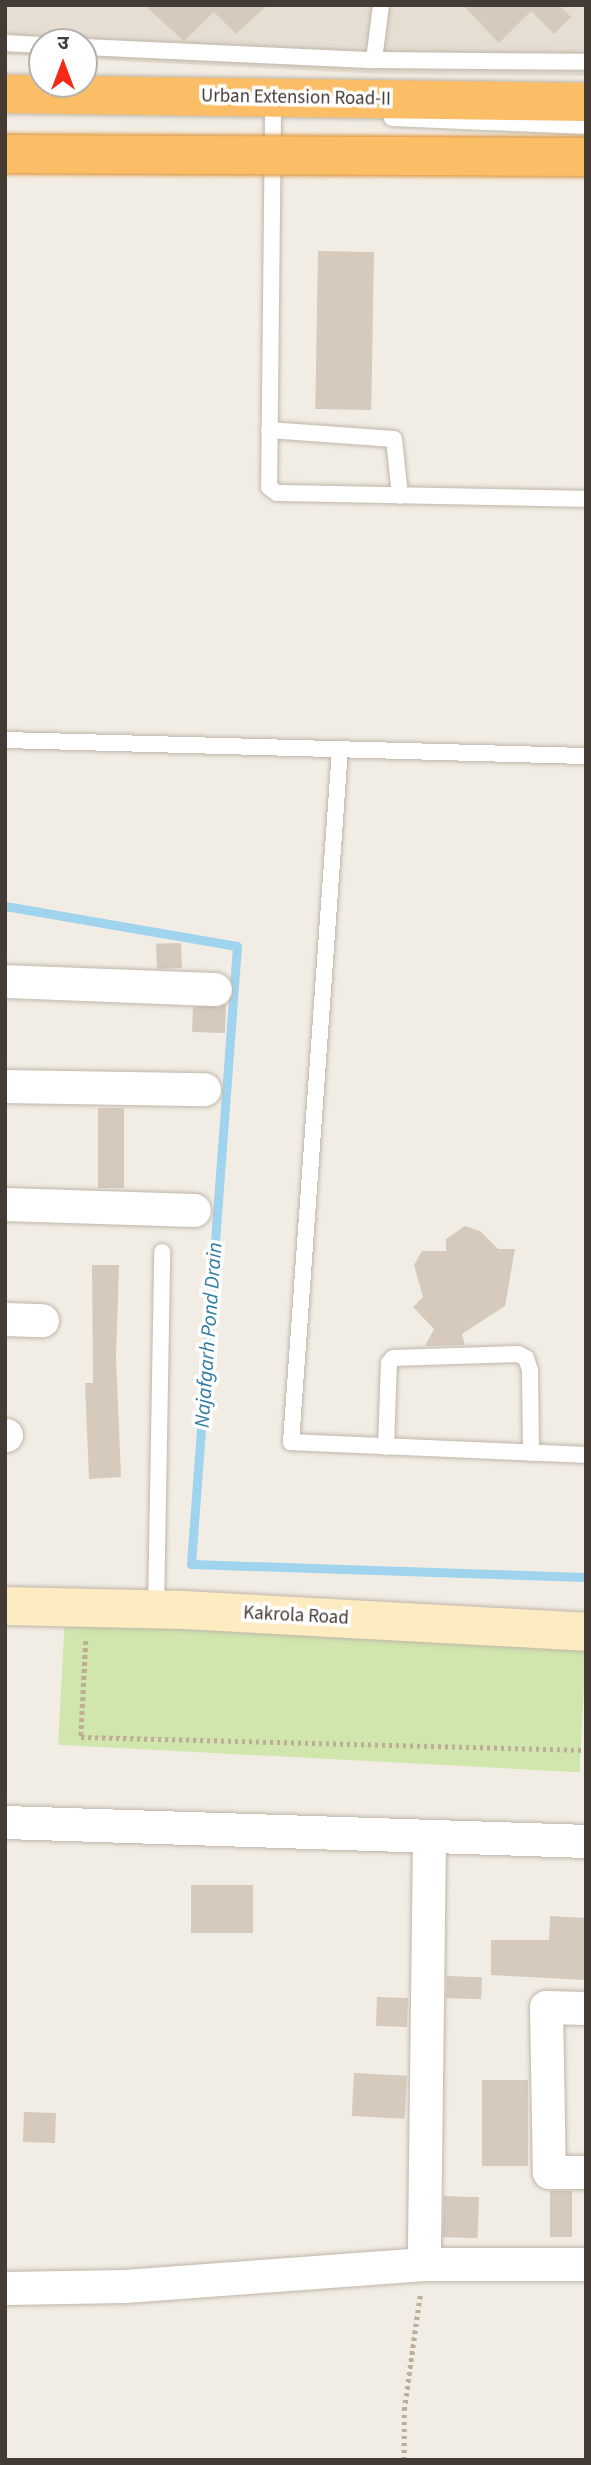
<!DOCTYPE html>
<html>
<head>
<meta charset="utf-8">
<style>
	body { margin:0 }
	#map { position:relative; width:591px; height:2465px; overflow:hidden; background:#f2ede4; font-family:"Source Sans 3","Noto Sans Devanagari",sans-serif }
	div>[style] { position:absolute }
	.residential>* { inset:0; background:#e6ded2 }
	.green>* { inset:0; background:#d0e6ad; transform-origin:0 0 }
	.stream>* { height:9px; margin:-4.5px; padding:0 4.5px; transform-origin:4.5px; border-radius:4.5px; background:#a0d4ee }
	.building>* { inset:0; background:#d6cabd; transform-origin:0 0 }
	.path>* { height:4.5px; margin-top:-2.25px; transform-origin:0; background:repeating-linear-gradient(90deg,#beae98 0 3.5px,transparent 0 7px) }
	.roads { filter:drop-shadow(0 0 2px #c0b6aa) drop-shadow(0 0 2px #c0b6aa) }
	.lane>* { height:16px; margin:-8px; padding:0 8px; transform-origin:8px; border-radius:8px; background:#fff }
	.street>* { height:33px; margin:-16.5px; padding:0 16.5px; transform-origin:16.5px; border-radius:16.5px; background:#fff }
	.secondary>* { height:38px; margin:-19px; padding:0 19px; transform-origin:19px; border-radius:19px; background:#fdebc2 }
	.highway>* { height:38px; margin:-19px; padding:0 19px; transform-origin:19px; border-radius:19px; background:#fbbe66 }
	.bridges { filter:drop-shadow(0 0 2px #da9136) drop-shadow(0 0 2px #da9136) }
	.highway-bridge>* { height:38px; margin:-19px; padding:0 19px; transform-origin:19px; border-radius:19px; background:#fbbe66 }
	span { translate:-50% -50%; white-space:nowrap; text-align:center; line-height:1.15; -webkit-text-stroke:7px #fff; paint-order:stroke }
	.street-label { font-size:19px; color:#443c34 }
	.water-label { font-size:21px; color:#2e7ba5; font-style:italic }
	.frame { position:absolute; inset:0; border:7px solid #443c34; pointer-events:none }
	.north { position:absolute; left:28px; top:28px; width:70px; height:70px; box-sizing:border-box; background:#fff; border:2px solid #b4b1ae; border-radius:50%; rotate:0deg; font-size:19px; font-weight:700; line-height:28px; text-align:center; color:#443c34 }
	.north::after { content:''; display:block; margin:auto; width:24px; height:32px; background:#f62817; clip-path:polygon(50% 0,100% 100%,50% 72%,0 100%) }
</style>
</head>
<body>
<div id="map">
	<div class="residential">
		<i style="clip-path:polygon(5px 5px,586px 5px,586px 76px,379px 74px,84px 59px,84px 42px,42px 42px,42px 56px,5px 55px)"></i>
	</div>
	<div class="green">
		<i style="left:65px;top:1615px;width:522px;height:130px;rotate:3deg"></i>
	</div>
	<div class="stream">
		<i style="left:5px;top:906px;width:235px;rotate:9.8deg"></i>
		<i style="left:237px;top:946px;width:620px;rotate:94.26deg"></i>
		<i style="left:191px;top:1564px;width:395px;rotate:1.9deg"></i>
	</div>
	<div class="building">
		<i style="clip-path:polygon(144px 5px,267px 5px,236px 34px,214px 12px,184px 41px)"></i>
		<i style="clip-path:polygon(463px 5px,559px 5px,571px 17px,554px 34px,531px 11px,499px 43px)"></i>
		<i style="left:318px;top:251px;width:56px;height:158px;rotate:1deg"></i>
		<i style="left:181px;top:943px;width:25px;height:25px;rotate:88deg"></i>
		<i style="clip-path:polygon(226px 1004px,225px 1033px,192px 1032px,193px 1007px)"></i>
		<i style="left:98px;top:1108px;width:26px;height:80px"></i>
		<i style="clip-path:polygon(465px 1226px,480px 1231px,498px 1249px,515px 1249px,505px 1306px,462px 1334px,465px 1345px,425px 1346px,434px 1329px,413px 1307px,423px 1297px,414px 1265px,422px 1251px,446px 1251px,446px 1239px)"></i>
		<i style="clip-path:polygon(92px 1265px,119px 1265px,116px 1358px,121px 1477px,89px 1479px,85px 1383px,93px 1383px)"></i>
		<i style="left:191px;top:1885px;width:62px;height:48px"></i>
		<i style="clip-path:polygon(550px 1916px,586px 1918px,586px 1980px,491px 1975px,491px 1940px,549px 1940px)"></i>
		<i style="left:447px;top:1976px;width:35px;height:22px;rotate:2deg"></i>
		<i style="left:377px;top:1997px;width:31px;height:29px;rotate:2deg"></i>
		<i style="left:354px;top:2073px;width:53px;height:43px;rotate:3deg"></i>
		<i style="left:482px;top:2080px;width:46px;height:86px"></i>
		<i style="left:24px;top:2112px;width:32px;height:30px;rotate:2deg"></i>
		<i style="left:550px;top:2191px;width:22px;height:46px"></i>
		<i style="left:444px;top:2196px;width:35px;height:41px;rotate:2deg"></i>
	</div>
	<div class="path">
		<i style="left:86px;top:1641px;width:96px;rotate:93deg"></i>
		<i style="left:81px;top:1737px;width:505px;rotate:1.47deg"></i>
		<i style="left:404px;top:2460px;width:50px;rotate:-90deg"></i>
		<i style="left:404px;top:2410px;width:117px;rotate:-82.1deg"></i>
	</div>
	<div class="roads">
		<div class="lane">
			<i style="left:5px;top:43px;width:37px;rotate:3deg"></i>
			<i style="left:84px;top:47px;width:290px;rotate:2.6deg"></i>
			<i style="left:374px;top:60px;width:212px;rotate:0.5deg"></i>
			<i style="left:374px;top:60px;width:55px;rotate:-82.7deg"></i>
			<i style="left:273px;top:113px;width:374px;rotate:90.6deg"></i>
			<i style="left:269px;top:487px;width:10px;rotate:37deg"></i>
			<i style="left:277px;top:493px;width:309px;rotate:1.1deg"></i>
			<i style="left:392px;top:118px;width:194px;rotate:2.4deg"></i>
			<i style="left:269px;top:430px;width:125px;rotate:4.1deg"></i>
			<i style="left:394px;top:439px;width:57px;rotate:84deg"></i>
			<i style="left:5px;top:740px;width:581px;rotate:1.58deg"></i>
			<i style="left:340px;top:749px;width:695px;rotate:94.04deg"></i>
			<i style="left:291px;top:1442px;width:295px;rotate:2.5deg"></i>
			<i style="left:386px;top:1447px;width:84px;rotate:-88deg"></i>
			<i style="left:389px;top:1363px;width:6px;rotate:-51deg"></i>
			<i style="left:393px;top:1358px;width:125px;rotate:-1.8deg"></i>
			<i style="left:518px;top:1354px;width:9px;rotate:27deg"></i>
			<i style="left:526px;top:1358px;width:13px;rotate:72deg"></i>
			<i style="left:530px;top:1370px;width:83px;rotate:89.3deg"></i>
			<i style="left:156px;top:1610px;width:358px;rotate:-89deg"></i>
		</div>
		<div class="street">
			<i style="left:5px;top:981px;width:210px;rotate:2.2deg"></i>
			<i style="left:5px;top:1086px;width:199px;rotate:0.9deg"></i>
			<i style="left:5px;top:1204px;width:189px;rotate:1.8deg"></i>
			<i style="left:5px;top:1319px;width:37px;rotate:2deg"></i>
			<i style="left:5px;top:1435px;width:1px"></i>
			<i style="left:5px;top:1822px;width:581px;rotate:1.87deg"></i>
			<i style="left:429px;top:1836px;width:428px;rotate:90.7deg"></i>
			<i style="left:424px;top:2264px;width:162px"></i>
			<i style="left:586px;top:2008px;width:40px;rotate:-178.6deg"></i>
			<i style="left:546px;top:2007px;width:165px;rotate:89deg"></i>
			<i style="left:549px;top:2172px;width:37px"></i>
			<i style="left:5px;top:2288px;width:120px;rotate:-1deg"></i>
			<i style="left:125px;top:2286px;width:300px;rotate:-4.2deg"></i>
		</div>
		<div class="secondary">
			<i style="left:5px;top:1606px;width:179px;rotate:1.3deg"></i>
			<i style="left:184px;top:1610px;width:403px;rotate:3.1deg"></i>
		</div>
		<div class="highway">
			<i style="left:5px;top:94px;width:581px;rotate:0.79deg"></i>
		</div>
	</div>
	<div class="bridges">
		<div class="highway-bridge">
			<i style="left:5px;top:154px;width:581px;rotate:0.3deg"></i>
		</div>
	</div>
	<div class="street-label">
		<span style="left:296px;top:98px;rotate:1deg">Urban Extension Road-II</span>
		<span style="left:296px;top:1616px;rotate:3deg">Kakrola Road</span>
	</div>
	<div class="water-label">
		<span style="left:208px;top:1335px;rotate:-86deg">Najafgarh Pond Drain</span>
	</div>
	<div class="frame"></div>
	<div class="north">उ</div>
</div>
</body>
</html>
